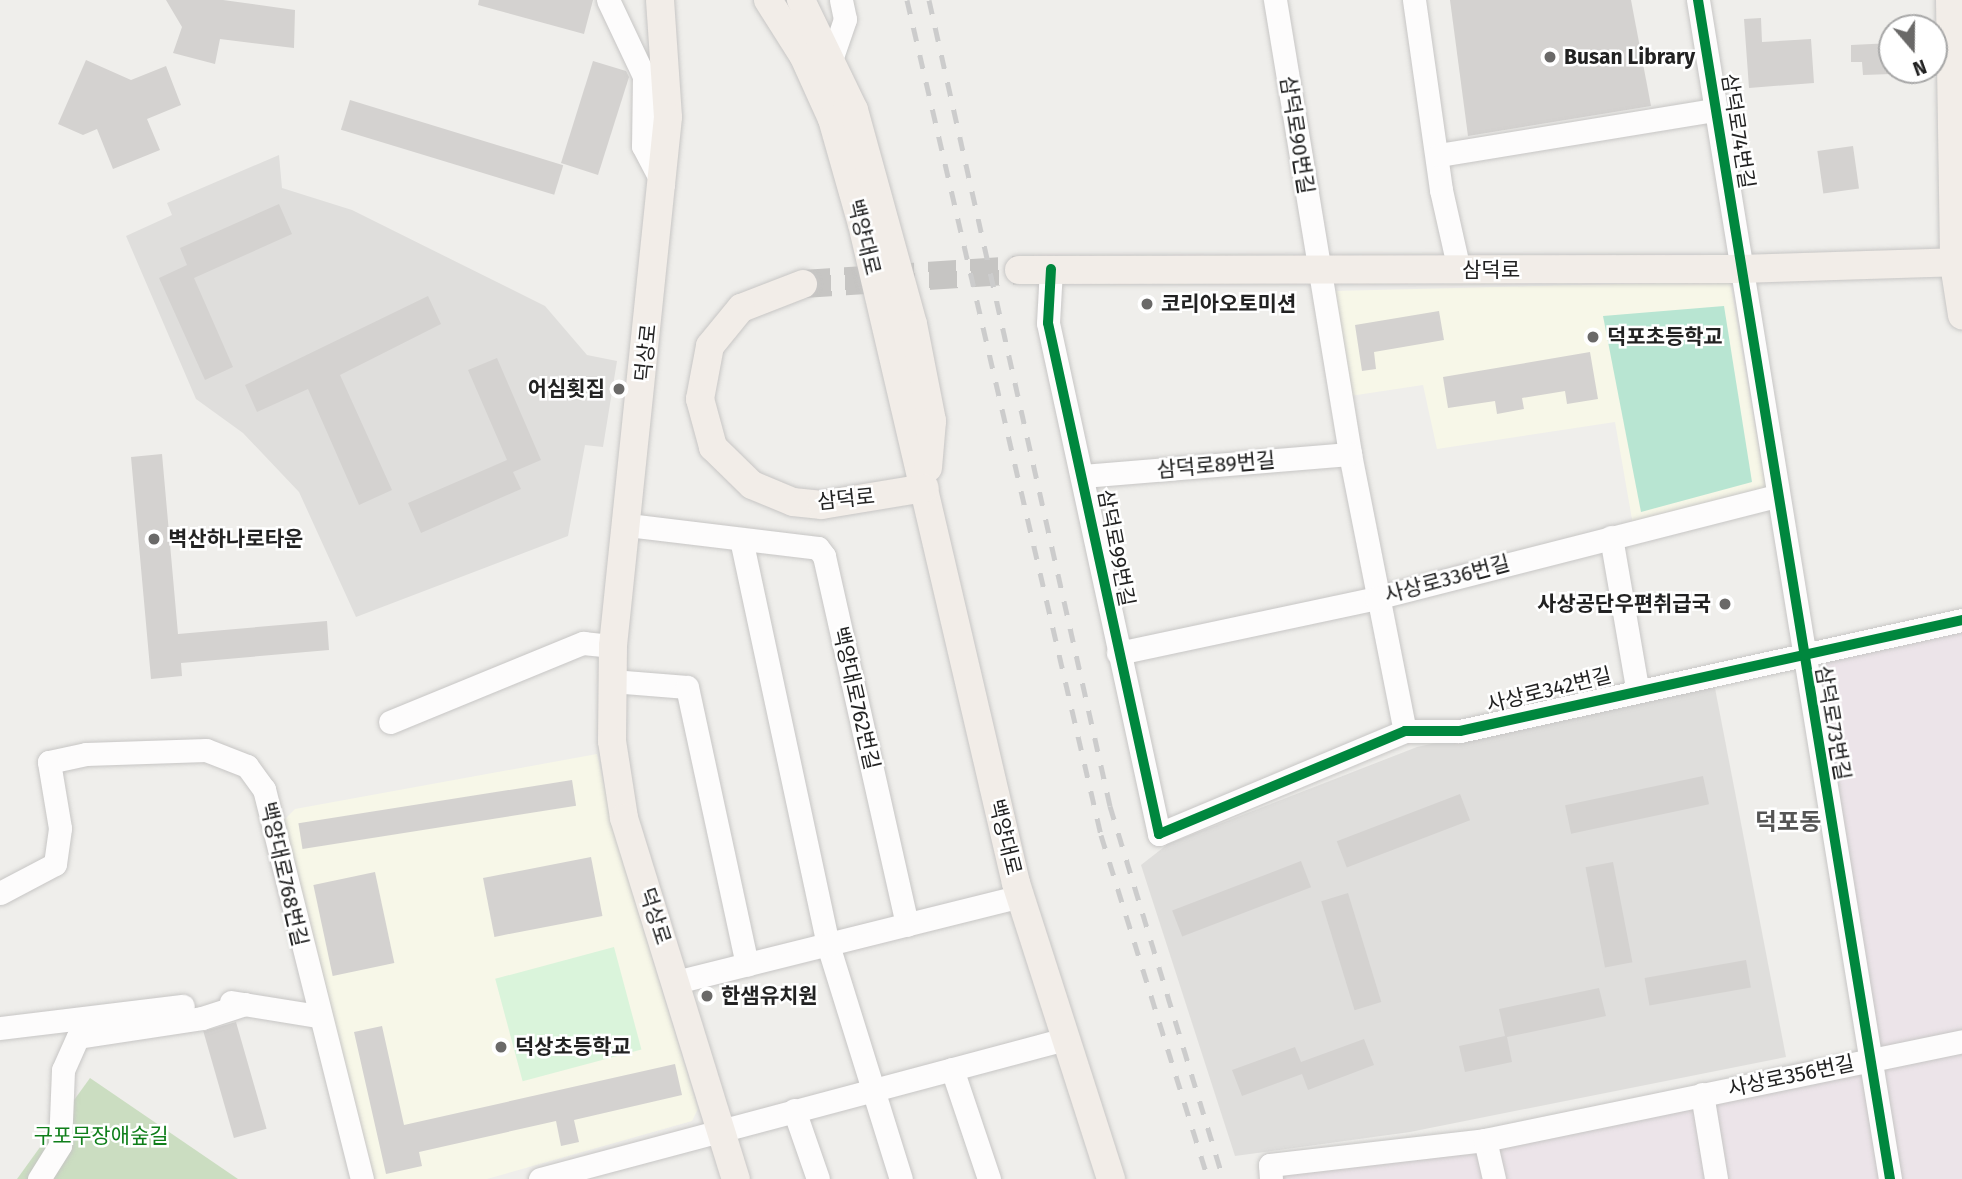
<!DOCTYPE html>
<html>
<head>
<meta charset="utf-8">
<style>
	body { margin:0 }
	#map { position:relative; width:1962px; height:1179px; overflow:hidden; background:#efeeeb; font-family:"Fira Sans","Noto Sans KR",sans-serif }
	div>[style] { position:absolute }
	.residential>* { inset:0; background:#dfdedc }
	.industrial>* { inset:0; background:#ece4e9 }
	.education>* { inset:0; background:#f7f7e8 }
	.forest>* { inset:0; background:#cbddc1 }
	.park>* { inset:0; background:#daf4db; transform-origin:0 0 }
	.pitch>* { inset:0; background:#b8e5d2 }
	.building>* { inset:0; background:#d4d2d0; transform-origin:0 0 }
	.major-tunnel>* { height:28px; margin-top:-14px; transform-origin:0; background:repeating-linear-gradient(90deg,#c6c5c3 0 28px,transparent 0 42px) }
	.roads { filter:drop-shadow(0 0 2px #c7c6c5) drop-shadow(0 0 2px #c7c6c5) }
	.minor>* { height:23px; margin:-11.5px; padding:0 11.5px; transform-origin:11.5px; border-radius:11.5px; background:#fdfcfc }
	.major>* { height:28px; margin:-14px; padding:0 14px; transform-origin:14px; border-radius:14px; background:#f2ede8 }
	.rail>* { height:5px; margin-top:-2.5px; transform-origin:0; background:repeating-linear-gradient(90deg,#ccc 0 14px,transparent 0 28px) }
	.cycleway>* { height:10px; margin:-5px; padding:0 5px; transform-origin:5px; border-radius:5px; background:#00873e }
	.dots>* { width:19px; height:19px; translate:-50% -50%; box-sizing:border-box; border:4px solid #fff; border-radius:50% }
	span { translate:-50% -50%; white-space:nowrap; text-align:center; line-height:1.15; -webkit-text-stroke:5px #fff; paint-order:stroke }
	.poi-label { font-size:21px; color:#222; font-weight:700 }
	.left { translate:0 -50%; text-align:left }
	.right { translate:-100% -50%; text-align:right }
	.street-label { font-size:21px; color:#222 }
	.park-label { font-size:21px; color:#107f1b }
	.quarter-label { font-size:24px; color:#555; font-weight:700 }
	.north { position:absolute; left:1878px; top:14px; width:70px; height:70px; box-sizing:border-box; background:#fff; border:2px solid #a7a7a7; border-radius:50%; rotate:160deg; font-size:19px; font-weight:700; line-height:28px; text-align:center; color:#222 }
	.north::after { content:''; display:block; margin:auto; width:24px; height:32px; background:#6a6968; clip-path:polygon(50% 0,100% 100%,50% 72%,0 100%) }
</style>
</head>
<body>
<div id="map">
	<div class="residential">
		<i style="clip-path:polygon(279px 155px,282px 188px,352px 210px,545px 306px,587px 355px,617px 361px,603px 447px,585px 445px,568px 536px,356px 617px,299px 492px,243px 433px,196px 399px,126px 236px,172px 215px,167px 203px)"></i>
		<i style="clip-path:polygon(1714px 683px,1786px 1057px,1410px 1132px,1235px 1156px,1141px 865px,1168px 844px,1417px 747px)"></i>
	</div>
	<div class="industrial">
		<i style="clip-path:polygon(1962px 628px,1962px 1179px,1277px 1179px,1274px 1173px,1469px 1154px,1882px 1068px,1819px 670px,1828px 656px)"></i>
	</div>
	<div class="education">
		<i style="clip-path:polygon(1730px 281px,1766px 490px,1633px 525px,1615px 422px,1437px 449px,1423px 385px,1350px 396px,1335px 291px)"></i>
		<i style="clip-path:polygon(597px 754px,617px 843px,698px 1109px,692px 1121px,487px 1179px,370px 1179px,278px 826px,295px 809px)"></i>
	</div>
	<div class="forest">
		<i style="clip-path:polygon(90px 1078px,238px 1179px,17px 1179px)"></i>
	</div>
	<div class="park">
		<i style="left:614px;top:947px;width:106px;height:123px;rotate:75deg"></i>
	</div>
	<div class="pitch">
		<i style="clip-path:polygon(1724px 306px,1752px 482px,1641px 512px,1603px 316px)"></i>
	</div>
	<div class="building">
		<i style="clip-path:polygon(166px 0,223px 0,295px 10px,294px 48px,220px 39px,215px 64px,173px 53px,182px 27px)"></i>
		<i style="clip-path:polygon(479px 0,593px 0,584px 34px,478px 5px)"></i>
		<i style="clip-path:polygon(1450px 0,1631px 0,1651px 106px,1468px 136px)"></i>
		<i style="clip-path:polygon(1761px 18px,1762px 42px,1811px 39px,1814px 83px,1749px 88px,1744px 19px)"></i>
		<i style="clip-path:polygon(1892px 43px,1892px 74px,1863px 75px,1862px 62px,1851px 62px,1851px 45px)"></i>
		<i style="clip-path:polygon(86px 60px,131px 80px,166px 66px,181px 105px,147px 119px,160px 150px,113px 169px,97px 129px,83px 135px,58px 124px)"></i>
		<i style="clip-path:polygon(593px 61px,626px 71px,629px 77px,598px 175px,561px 163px)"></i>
		<i style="left:350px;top:100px;width:223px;height:31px;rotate:17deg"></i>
		<i style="left:1853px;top:146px;width:43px;height:36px;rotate:82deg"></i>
		<i style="clip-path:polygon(279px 204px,292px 234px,194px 278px,233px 367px,205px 380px,159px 278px,187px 265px,180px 248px)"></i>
		<i style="clip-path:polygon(428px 296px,441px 324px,340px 375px,392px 490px,359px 505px,308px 389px,257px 412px,245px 385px)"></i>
		<i style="clip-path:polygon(1439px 311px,1444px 340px,1374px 352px,1376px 369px,1362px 371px,1355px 325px)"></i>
		<i style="clip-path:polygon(1590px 352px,1598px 399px,1567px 404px,1565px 391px,1522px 398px,1524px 409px,1497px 414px,1495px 401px,1448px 408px,1443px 377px)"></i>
		<i style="clip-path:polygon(497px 358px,541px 460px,513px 472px,521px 489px,421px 533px,408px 503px,507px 460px,468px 370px)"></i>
		<i style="clip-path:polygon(162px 454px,178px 634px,327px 621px,329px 650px,181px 663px,182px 676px,151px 679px,131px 457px)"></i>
		<i style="left:1703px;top:776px;width:29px;height:141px;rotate:78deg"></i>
		<i style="left:572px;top:780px;width:26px;height:277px;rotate:81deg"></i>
		<i style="left:1460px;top:794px;width:28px;height:132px;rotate:69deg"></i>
		<i style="left:591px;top:857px;width:60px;height:110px;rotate:79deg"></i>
		<i style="left:1301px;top:861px;width:28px;height:138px;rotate:69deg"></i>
		<i style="left:1613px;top:862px;width:102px;height:28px;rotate:79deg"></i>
		<i style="left:375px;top:872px;width:93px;height:63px;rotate:78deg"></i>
		<i style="left:1348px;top:893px;width:114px;height:28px;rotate:73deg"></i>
		<i style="left:1746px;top:960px;width:28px;height:103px;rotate:80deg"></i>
		<i style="clip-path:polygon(1599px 988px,1606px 1016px,1507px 1037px,1512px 1062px,1465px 1072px,1459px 1046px,1505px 1036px,1499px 1009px)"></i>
		<i style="left:236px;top:1022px;width:111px;height:34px;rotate:74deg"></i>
		<i style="clip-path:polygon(382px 1026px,404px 1125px,675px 1064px,682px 1095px,574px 1120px,579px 1142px,561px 1146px,556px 1121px,419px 1152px,422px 1166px,386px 1174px,354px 1032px)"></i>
		<i style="clip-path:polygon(1364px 1039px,1374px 1065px,1308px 1090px,1302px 1074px,1242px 1096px,1232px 1070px,1295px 1047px,1301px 1062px)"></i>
	</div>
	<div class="major-tunnel">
		<i style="left:803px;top:284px;width:216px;rotate:-3.7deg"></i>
	</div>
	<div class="roads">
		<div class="minor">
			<i style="left:608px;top:0;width:84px;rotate:64.7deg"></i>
			<i style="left:644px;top:76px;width:70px;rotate:90.8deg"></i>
			<i style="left:643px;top:146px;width:43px;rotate:62.2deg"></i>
			<i style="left:1275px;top:0;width:460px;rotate:80.6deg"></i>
			<i style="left:1350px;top:454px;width:282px;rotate:78.8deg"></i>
			<i style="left:1414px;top:0;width:192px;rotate:81.9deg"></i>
			<i style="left:1441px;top:190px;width:82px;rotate:77.3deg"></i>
			<i style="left:1698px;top:0;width:1195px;rotate:80.75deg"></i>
			<i style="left:832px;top:57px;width:40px;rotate:-71.1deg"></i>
			<i style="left:845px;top:19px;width:19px;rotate:-102deg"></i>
			<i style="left:1439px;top:155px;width:280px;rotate:-9.3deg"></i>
			<i style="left:1051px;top:269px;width:54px;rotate:93.2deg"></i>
			<i style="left:1048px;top:323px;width:523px;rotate:77.74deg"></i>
			<i style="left:1159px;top:834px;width:267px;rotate:-22.7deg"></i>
			<i style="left:1405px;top:731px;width:55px"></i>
			<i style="left:1460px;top:731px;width:514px;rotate:-12.47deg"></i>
			<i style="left:1082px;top:476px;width:269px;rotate:-4.7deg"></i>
			<i style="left:628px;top:525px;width:191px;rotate:6.9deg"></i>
			<i style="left:818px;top:548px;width:10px;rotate:53deg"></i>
			<i style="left:824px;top:556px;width:378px;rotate:77.3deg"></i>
			<i style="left:1611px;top:537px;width:153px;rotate:80.2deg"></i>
			<i style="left:741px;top:539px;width:415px;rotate:77.9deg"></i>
			<i style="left:828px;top:945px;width:245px;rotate:72.7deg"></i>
			<i style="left:1118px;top:653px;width:264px;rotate:-12deg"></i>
			<i style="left:1376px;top:598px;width:412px;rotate:-14.3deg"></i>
			<i style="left:612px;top:681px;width:75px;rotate:4.6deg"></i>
			<i style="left:687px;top:687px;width:284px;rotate:77.8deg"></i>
			<i style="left:390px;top:722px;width:209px;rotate:-22.3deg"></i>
			<i style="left:583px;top:643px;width:30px;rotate:6deg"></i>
			<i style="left:0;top:893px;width:62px;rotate:-27.8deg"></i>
			<i style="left:55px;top:864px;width:36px;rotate:-82deg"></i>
			<i style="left:60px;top:828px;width:67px;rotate:-99.5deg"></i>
			<i style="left:49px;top:762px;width:38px;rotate:-12deg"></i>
			<i style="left:86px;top:754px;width:120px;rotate:-1.9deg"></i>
			<i style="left:206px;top:750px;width:44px;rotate:21.3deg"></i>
			<i style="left:247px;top:766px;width:29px;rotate:54deg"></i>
			<i style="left:264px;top:789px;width:402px;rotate:75.9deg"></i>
			<i style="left:676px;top:982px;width:356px;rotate:-14deg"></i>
			<i style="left:231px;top:1002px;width:87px;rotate:9.2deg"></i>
			<i style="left:0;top:1028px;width:184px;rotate:-6.9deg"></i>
			<i style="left:952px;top:1069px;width:116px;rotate:71.4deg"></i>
			<i style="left:1702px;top:1094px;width:86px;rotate:80.6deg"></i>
			<i style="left:794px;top:1110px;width:73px;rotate:70.8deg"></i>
			<i style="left:1485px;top:1140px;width:40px;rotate:77deg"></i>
			<i style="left:39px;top:1179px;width:40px;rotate:-58deg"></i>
			<i style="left:60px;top:1145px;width:75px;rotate:-87.7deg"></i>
			<i style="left:63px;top:1070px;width:36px;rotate:-66deg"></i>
			<i style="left:78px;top:1037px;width:125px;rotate:-8.7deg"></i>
			<i style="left:202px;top:1018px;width:45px;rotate:-18deg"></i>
			<i style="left:540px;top:1179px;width:543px;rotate:-14.93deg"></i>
			<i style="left:1271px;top:1179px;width:14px;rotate:-94deg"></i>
			<i style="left:1270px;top:1165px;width:216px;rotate:-6.6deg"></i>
			<i style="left:1485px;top:1140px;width:487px;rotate:-11.7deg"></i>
		</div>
		<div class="major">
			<i style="left:660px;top:0;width:117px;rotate:86.1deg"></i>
			<i style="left:668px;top:117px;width:532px;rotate:95.94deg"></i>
			<i style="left:613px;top:646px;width:95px;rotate:90.6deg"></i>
			<i style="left:612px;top:741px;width:78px;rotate:81.1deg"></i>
			<i style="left:624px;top:818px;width:378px;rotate:72.8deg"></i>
			<i style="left:768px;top:0;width:67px;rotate:57.7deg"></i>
			<i style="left:804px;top:57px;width:68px;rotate:65.7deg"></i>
			<i style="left:832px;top:119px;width:109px;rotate:74.1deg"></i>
			<i style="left:862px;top:224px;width:677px;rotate:76.85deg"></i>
			<i style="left:1016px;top:883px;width:311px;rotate:72.2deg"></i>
			<i style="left:801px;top:0;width:122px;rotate:64.3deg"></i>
			<i style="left:854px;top:110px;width:222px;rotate:74.6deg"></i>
			<i style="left:913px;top:324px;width:99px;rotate:78.9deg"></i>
			<i style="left:932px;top:421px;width:47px;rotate:94.9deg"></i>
			<i style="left:1950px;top:0;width:264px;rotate:89.1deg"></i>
			<i style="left:1954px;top:264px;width:52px;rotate:81.1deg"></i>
			<i style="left:1019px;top:270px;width:721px;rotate:-0.08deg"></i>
			<i style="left:1740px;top:269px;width:222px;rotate:-1.8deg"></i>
			<i style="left:803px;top:284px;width:66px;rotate:158.8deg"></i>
			<i style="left:741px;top:308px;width:49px;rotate:129.2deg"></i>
			<i style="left:710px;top:346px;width:54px;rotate:100.7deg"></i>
			<i style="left:700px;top:399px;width:50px;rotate:74.8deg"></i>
			<i style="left:713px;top:447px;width:54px;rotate:44.3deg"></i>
			<i style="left:752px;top:485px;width:44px;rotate:22.5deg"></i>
			<i style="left:793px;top:502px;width:29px;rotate:6deg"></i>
			<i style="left:822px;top:505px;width:104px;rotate:-9.4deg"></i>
		</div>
	</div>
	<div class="rail">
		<i style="left:907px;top:0;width:857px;rotate:76.92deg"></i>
		<i style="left:1101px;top:835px;width:360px;rotate:72.7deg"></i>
		<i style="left:929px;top:0;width:826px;rotate:77.34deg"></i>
		<i style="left:1110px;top:806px;width:390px;rotate:73.1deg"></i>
	</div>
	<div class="cycleway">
		<i style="left:1698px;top:0;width:1195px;rotate:80.75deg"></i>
		<i style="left:1051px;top:269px;width:54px;rotate:93.2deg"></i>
		<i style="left:1048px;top:323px;width:523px;rotate:77.74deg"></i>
		<i style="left:1159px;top:834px;width:267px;rotate:-22.7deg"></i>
		<i style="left:1405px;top:731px;width:55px"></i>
		<i style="left:1460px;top:731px;width:514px;rotate:-12.47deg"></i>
	</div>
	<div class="dots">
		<i style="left:1550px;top:57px;background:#6a6968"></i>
		<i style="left:1147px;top:304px;background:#6a6968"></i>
		<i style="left:1593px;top:337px;background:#6a6968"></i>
		<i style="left:619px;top:389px;background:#6a6968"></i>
		<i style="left:154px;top:539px;background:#6a6968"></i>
		<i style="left:1725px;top:604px;background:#6a6968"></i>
		<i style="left:707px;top:996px;background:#6a6968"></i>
		<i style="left:501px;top:1047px;background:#6a6968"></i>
	</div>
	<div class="poi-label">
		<span class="left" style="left:1564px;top:57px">Busan Library</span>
		<span class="left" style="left:1161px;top:304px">코리아오토미션</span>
		<span class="left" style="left:1607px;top:337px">덕포초등학교</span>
		<span class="right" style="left:605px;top:389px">어심횟집</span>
		<span class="left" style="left:168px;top:539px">벽산하나로타운</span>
		<span class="right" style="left:1711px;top:604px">사상공단우편취급국</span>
		<span class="left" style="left:721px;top:996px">한샘유치원</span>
		<span class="left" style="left:515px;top:1047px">덕상초등학교</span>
	</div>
	<div class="street-label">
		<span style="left:1738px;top:131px;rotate:81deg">삼덕로74번길</span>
		<span style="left:1297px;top:135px;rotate:81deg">삼덕로90번길</span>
		<span style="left:864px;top:237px;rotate:76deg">백양대로</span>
		<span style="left:1491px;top:270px">삼덕로</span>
		<span style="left:646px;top:353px;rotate:-84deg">덕상로</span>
		<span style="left:1216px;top:465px;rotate:-5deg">삼덕로89번길</span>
		<span style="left:846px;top:499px;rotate:-6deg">삼덕로</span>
		<span style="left:1116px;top:548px;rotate:79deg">삼덕로99번길</span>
		<span style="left:1447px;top:579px;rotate:-15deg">사상로336번길</span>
		<span style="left:1549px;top:690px;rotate:-14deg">사상로342번길</span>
		<span style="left:856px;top:698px;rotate:77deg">백양대로762번길</span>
		<span style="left:1833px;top:723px;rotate:80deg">삼덕로73번길</span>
		<span style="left:1005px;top:837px;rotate:76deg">백양대로</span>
		<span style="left:284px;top:874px;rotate:77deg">백양대로768번길</span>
		<span style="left:655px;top:916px;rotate:72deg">덕상로</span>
		<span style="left:1791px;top:1076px;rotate:-12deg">사상로356번길</span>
	</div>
	<div class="park-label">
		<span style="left:101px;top:1136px">구포무장애숲길</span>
	</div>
	<div class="quarter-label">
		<span style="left:1788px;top:823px">덕포동</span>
	</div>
	<div class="north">N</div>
</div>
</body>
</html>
